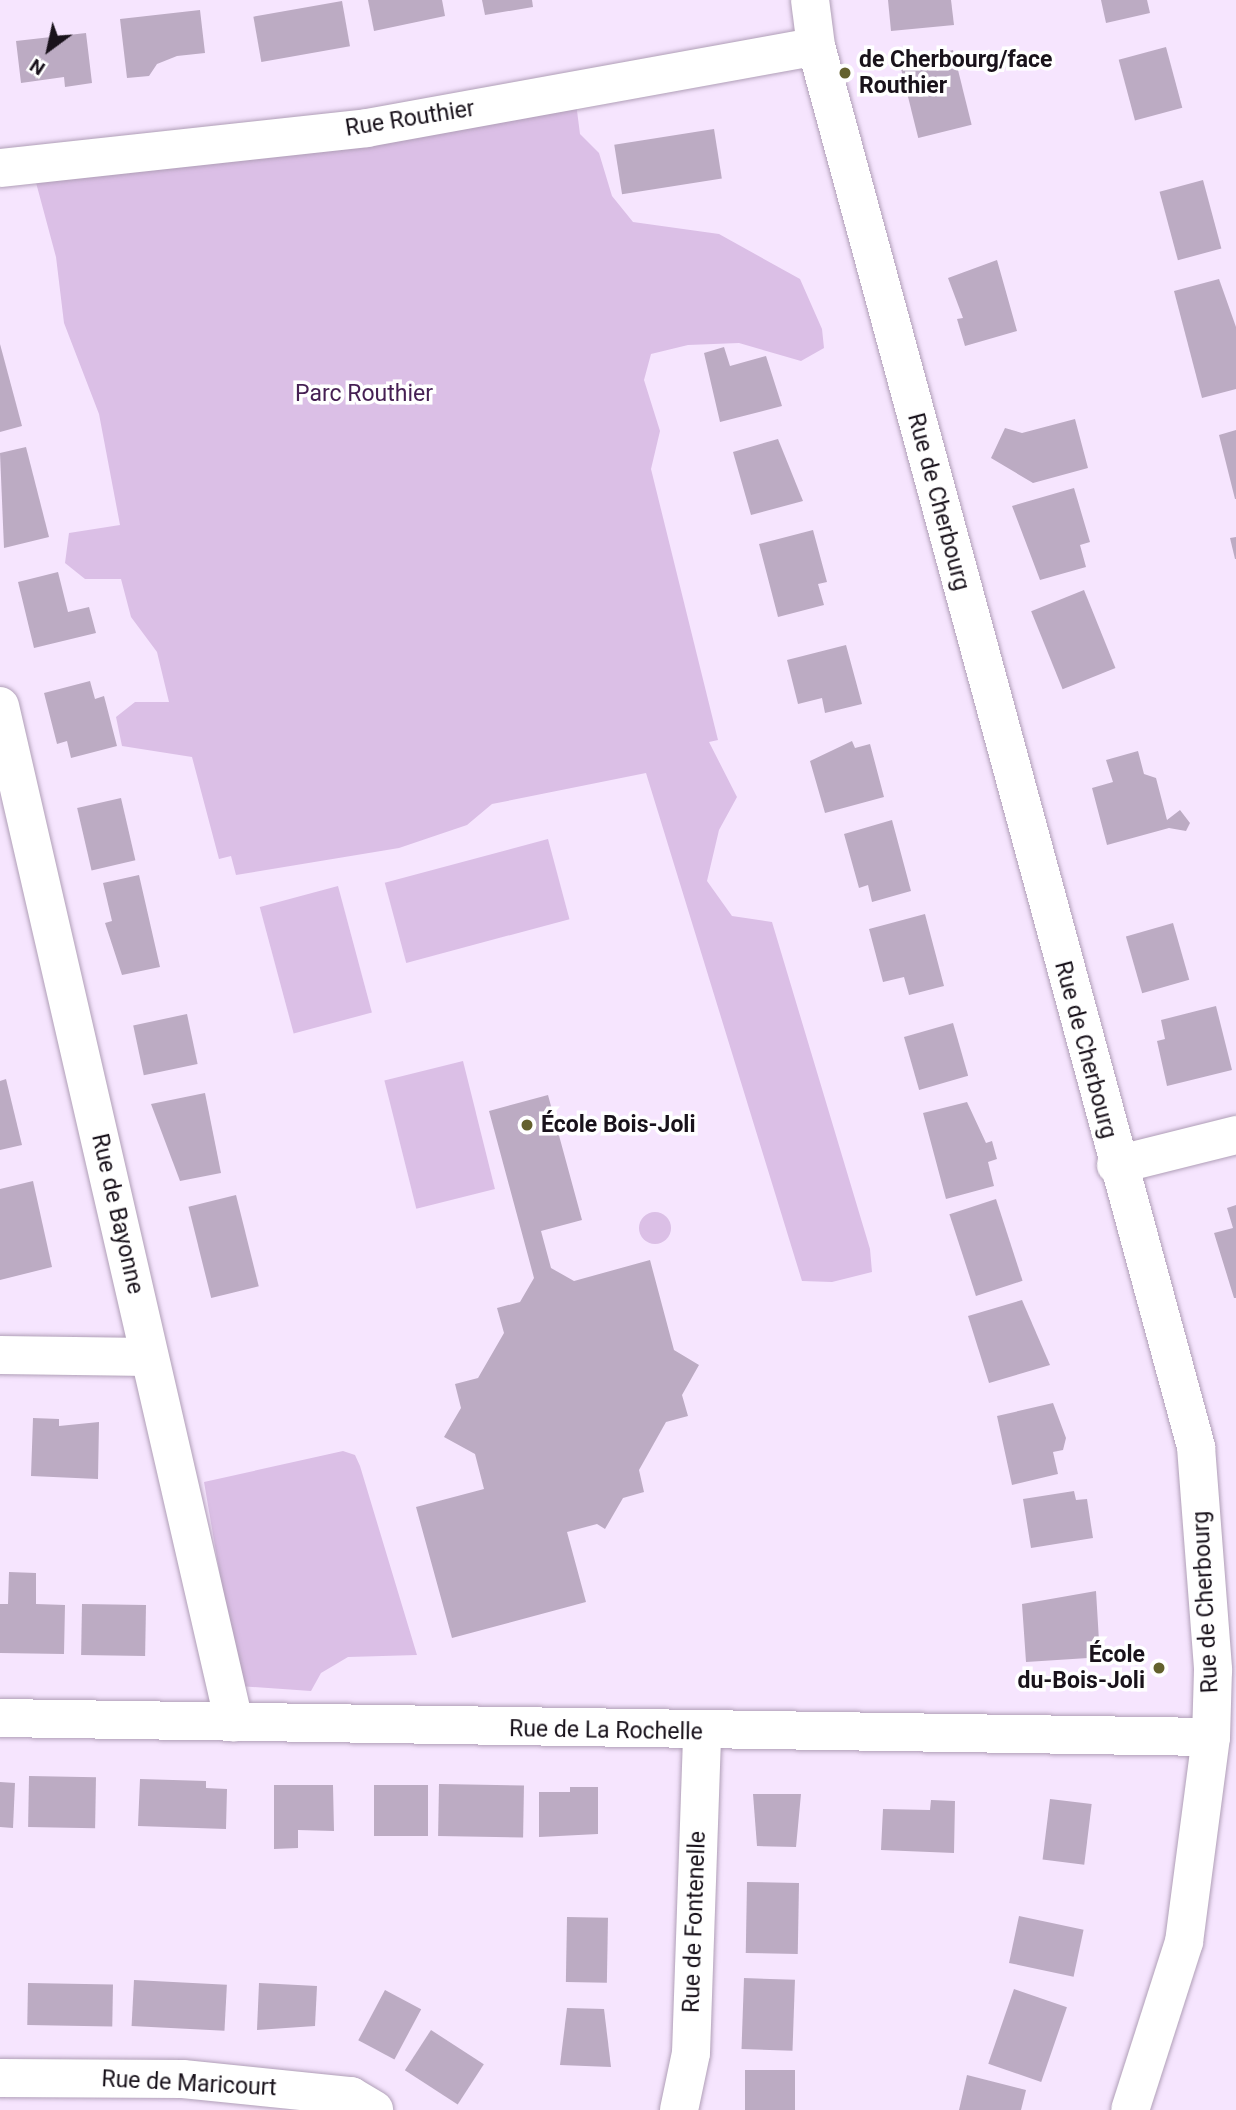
<!DOCTYPE html>
<html>
<head>
<meta charset="utf-8">
<style>
	body { margin:0 }
	#map { position:relative; width:1236px; height:2110px; overflow:hidden; background:#f6e5fe; font-family:Roboto,sans-serif }
	div>[style] { position:absolute }
	.green>* { inset:0; background:#dbbfe6; transform-origin:0 0 }
	.round { border-radius:50% }
	.building>* { inset:0; background:#bcabc3; transform-origin:0 0 }
	.roads { filter:drop-shadow(0 0 2px #b09fb7) drop-shadow(0 0 2px #b09fb7) }
	.minor>* { height:38px; margin:-19px; padding:0 19px; transform-origin:19px; border-radius:19px; background:#fff }
	.dots>* { width:19px; height:19px; translate:-50% -50%; box-sizing:border-box; border:4px solid #fff; border-radius:50% }
	span { translate:-50% -50%; white-space:nowrap; text-align:center; line-height:1.15; -webkit-text-stroke:7px #fff; paint-order:stroke }
	.poi-label { font-size:23px; color:#19121b; font-weight:700 }
	.left { translate:0 -50%; text-align:left }
	.right { translate:-100% -50%; text-align:right }
	.street-label { font-size:23px; color:#19121b }
	.park-label { font-size:23px; color:#451f53 }
	.north { position:absolute; left:14px; top:14px; width:70px; height:70px; -webkit-text-stroke:5px #fff; paint-order:stroke; rotate:213deg; font-size:19px; font-weight:700; line-height:28px; text-align:center; color:#19121b }
	.north::after { content:''; display:block; margin:auto; width:24px; height:32px; background:#19121b; clip-path:polygon(50% 0,100% 100%,50% 72%,0 100%) }
</style>
</head>
<body>
<div id="map">
	<div class="green">
		<i style="clip-path:polygon(576px 103px,580px 134px,599px 153px,612px 196px,633px 222px,719px 234px,800px 279px,822px 329px,824px 348px,801px 361px,739px 343px,688px 345px,651px 354px,644px 380px,660px 431px,651px 469px,718px 740px,709px 742px,737px 797px,719px 830px,707px 881px,732px 916px,772px 922px,870px 1249px,872px 1272px,832px 1282px,802px 1281px,646px 773px,492px 804px,467px 825px,399px 848px,236px 875px,231px 856px,219px 859px,192px 757px,122px 746px,116px 717px,135px 702px,169px 702px,157px 652px,131px 617px,121px 579px,85px 579px,65px 563px,69px 533px,120px 525px,99px 414px,64px 323px,56px 257px,31px 164px)"></i>
		<i style="left:548px;top:839px;width:83px;height:169px;rotate:75deg"></i>
		<i style="left:338px;top:886px;width:131px;height:81px;rotate:75deg"></i>
		<i style="left:463px;top:1061px;width:132px;height:81px;rotate:76deg"></i>
		<i class="round" style="left:639px;top:1212px;width:32px;height:32px"></i>
		<i style="clip-path:polygon(343px 1451px,355px 1455px,360px 1466px,417px 1655px,348px 1657px,321px 1673px,311px 1691px,239px 1686px,204px 1482px)"></i>
	</div>
	<div class="building">
		<i style="clip-path:polygon(368px 0,442px 0,445px 16px,374px 31px)"></i>
		<i style="clip-path:polygon(482px 0,532px 0,533px 7px,485px 15px)"></i>
		<i style="clip-path:polygon(888px 0,951px 0,954px 25px,891px 31px)"></i>
		<i style="clip-path:polygon(1101px 0,1147px 0,1150px 13px,1106px 23px)"></i>
		<i style="left:342px;top:1px;width:46px;height:90px;rotate:80deg"></i>
		<i style="clip-path:polygon(200px 10px,205px 53px,177px 56px,157px 64px,149px 76px,127px 78px,120px 19px)"></i>
		<i style="clip-path:polygon(86px 33px,92px 83px,65px 87px,64px 77px,21px 83px,16px 41px)"></i>
		<i style="left:1166px;top:47px;width:63px;height:49px;rotate:75deg"></i>
		<i style="left:953px;top:50px;width:77px;height:55px;rotate:76deg"></i>
		<i style="left:714px;top:129px;width:50px;height:101px;rotate:81deg"></i>
		<i style="left:1203px;top:180px;width:71px;height:45px;rotate:75deg"></i>
		<i style="clip-path:polygon(997px 260px,1017px 331px,965px 346px,957px 319px,963px 318px,948px 278px)"></i>
		<i style="clip-path:polygon(1219px 279px,1236px 327px,1236px 389px,1202px 398px,1174px 291px)"></i>
		<i style="clip-path:polygon(0 344px,22px 426px,0 432px)"></i>
		<i style="clip-path:polygon(724px 347px,730px 366px,766px 356px,782px 406px,720px 422px,704px 353px)"></i>
		<i style="clip-path:polygon(1075px 419px,1088px 468px,1033px 483px,991px 458px,1005px 428px,1022px 433px)"></i>
		<i style="clip-path:polygon(1236px 430px,1236px 499px,1235px 499px,1219px 435px)"></i>
		<i style="clip-path:polygon(778px 439px,803px 501px,751px 515px,733px 452px)"></i>
		<i style="clip-path:polygon(26px 447px,49px 537px,4px 548px,0 453px)"></i>
		<i style="clip-path:polygon(1074px 488px,1090px 542px,1080px 545px,1086px 567px,1040px 580px,1012px 506px)"></i>
		<i style="clip-path:polygon(813px 530px,827px 582px,818px 584px,824px 605px,778px 617px,759px 544px)"></i>
		<i style="clip-path:polygon(1236px 537px,1236px 559px,1235px 559px,1230px 538px)"></i>
		<i style="clip-path:polygon(58px 572px,68px 612px,89px 607px,96px 633px,34px 648px,18px 582px)"></i>
		<i style="left:1084px;top:590px;width:84px;height:57px;rotate:68deg"></i>
		<i style="clip-path:polygon(846px 645px,862px 704px,825px 713px,822px 698px,798px 704px,787px 660px)"></i>
		<i style="clip-path:polygon(90px 681px,95px 699px,104px 696px,117px 746px,71px 758px,67px 741px,57px 744px,44px 693px)"></i>
		<i style="clip-path:polygon(852px 741px,855px 748px,870px 744px,884px 797px,825px 813px,810px 761px)"></i>
		<i style="clip-path:polygon(1138px 751px,1144px 774px,1156px 778px,1167px 820px,1180px 810px,1190px 823px,1186px 831px,1169px 828px,1107px 845px,1092px 788px,1113px 782px,1106px 760px)"></i>
		<i style="left:121px;top:798px;width:64px;height:45px;rotate:77deg"></i>
		<i style="clip-path:polygon(892px 820px,911px 891px,872px 902px,868px 885px,859px 888px,844px 834px)"></i>
		<i style="clip-path:polygon(139px 875px,160px 967px,122px 975px,105px 923px,112px 921px,103px 883px)"></i>
		<i style="clip-path:polygon(925px 914px,944px 986px,909px 995px,904px 977px,883px 982px,869px 929px)"></i>
		<i style="left:1173px;top:923px;width:59px;height:49px;rotate:74deg"></i>
		<i style="clip-path:polygon(1216px 1006px,1232px 1070px,1167px 1086px,1157px 1041px,1165px 1039px,1161px 1020px)"></i>
		<i style="left:187px;top:1014px;width:51px;height:55px;rotate:78deg"></i>
		<i style="left:953px;top:1023px;width:55px;height:51px;rotate:74deg"></i>
		<i style="clip-path:polygon(6px 1079px,22px 1145px,0 1150px,0 1081px)"></i>
		<i style="clip-path:polygon(205px 1093px,221px 1173px,180px 1181px,151px 1104px)"></i>
		<i style="clip-path:polygon(548px 1095px,582px 1220px,541px 1231px,551px 1268px,574px 1281px,650px 1260px,674px 1350px,699px 1365px,682px 1395px,688px 1416px,666px 1422px,639px 1470px,644px 1492px,623px 1498px,605px 1529px,597px 1524px,567px 1532px,586px 1602px,452px 1638px,416px 1507px,484px 1489px,475px 1454px,444px 1437px,461px 1408px,455px 1384px,478px 1378px,504px 1333px,497px 1308px,520px 1302px,534px 1278px,489px 1111px)"></i>
		<i style="clip-path:polygon(967px 1102px,986px 1143px,992px 1141px,997px 1159px,988px 1162px,994px 1186px,946px 1199px,923px 1113px)"></i>
		<i style="clip-path:polygon(33px 1181px,52px 1267px,0 1280px,0 1189px)"></i>
		<i style="left:236px;top:1195px;width:94px;height:49px;rotate:76deg"></i>
		<i style="left:996px;top:1199px;width:86px;height:49px;rotate:72deg"></i>
		<i style="clip-path:polygon(1236px 1205px,1236px 1298px,1234px 1298px,1214px 1233px,1233px 1228px,1227px 1208px)"></i>
		<i style="clip-path:polygon(1022px 1300px,1050px 1365px,989px 1383px,968px 1316px)"></i>
		<i style="clip-path:polygon(1053px 1403px,1066px 1438px,1063px 1450px,1053px 1452px,1058px 1474px,1012px 1485px,997px 1416px)"></i>
		<i style="clip-path:polygon(33px 1418px,59px 1419px,59px 1426px,99px 1422px,98px 1479px,31px 1476px)"></i>
		<i style="clip-path:polygon(1074px 1491px,1076px 1500px,1087px 1499px,1093px 1538px,1031px 1548px,1023px 1499px)"></i>
		<i style="clip-path:polygon(9px 1572px,36px 1573px,36px 1604px,65px 1605px,64px 1654px,0 1653px,0 1604px,8px 1604px)"></i>
		<i style="clip-path:polygon(1096px 1591px,1099px 1641px,1087px 1642px,1088px 1658px,1026px 1662px,1022px 1604px)"></i>
		<i style="left:82px;top:1604px;width:64px;height:51px;rotate:1deg"></i>
		<i style="left:29px;top:1776px;width:67px;height:51px;rotate:1deg"></i>
		<i style="clip-path:polygon(140px 1779px,206px 1781px,206px 1788px,227px 1789px,226px 1829px,138px 1826px)"></i>
		<i style="clip-path:polygon(0 1782px,15px 1783px,13px 1828px,0 1827px)"></i>
		<i style="left:439px;top:1784px;width:85px;height:52px;rotate:1deg"></i>
		<i style="clip-path:polygon(274px 1785px,333px 1785px,334px 1831px,298px 1830px,298px 1848px,274px 1849px)"></i>
		<i style="left:374px;top:1785px;width:54px;height:51px"></i>
		<i style="clip-path:polygon(570px 1787px,598px 1787px,598px 1834px,539px 1837px,539px 1792px,570px 1792px)"></i>
		<i style="clip-path:polygon(753px 1794px,801px 1794px,796px 1847px,757px 1846px)"></i>
		<i style="left:1050px;top:1799px;width:42px;height:61px;rotate:7deg"></i>
		<i style="clip-path:polygon(931px 1800px,955px 1801px,954px 1853px,881px 1850px,883px 1809px,930px 1810px)"></i>
		<i style="left:747px;top:1882px;width:52px;height:71px;rotate:1deg"></i>
		<i style="left:1019px;top:1916px;width:66px;height:48px;rotate:12deg"></i>
		<i style="left:567px;top:1917px;width:41px;height:65px;rotate:1deg"></i>
		<i style="left:744px;top:1978px;width:51px;height:71px;rotate:2deg"></i>
		<i style="left:134px;top:1980px;width:93px;height:46px;rotate:3deg"></i>
		<i style="left:28px;top:1983px;width:85px;height:42px;rotate:1deg"></i>
		<i style="clip-path:polygon(259px 1983px,317px 1986px,315px 2026px,257px 2030px)"></i>
		<i style="left:1014px;top:1989px;width:56px;height:79px;rotate:19deg"></i>
		<i style="left:385px;top:1990px;width:41px;height:57px;rotate:28deg"></i>
		<i style="clip-path:polygon(567px 2008px,604px 2009px,611px 2067px,560px 2065px)"></i>
		<i style="left:431px;top:2030px;width:63px;height:48px;rotate:33deg"></i>
		<i style="left:745px;top:2070px;width:50px;height:40px"></i>
		<i style="clip-path:polygon(967px 2075px,1026px 2090px,1021px 2110px,959px 2110px)"></i>
	</div>
	<div class="roads">
		<div class="minor">
			<i style="left:810px;top:0;width:46px;rotate:82.6deg"></i>
			<i style="left:816px;top:46px;width:1452px;rotate:74.82deg"></i>
			<i style="left:1196px;top:1447px;width:224px;rotate:85.6deg"></i>
			<i style="left:1213px;top:1670px;width:67px;rotate:91.7deg"></i>
			<i style="left:1211px;top:1737px;width:207px;rotate:97.5deg"></i>
			<i style="left:1184px;top:1942px;width:176px;rotate:107.8deg"></i>
			<i style="left:0;top:168px;width:369px;rotate:-6.2deg"></i>
			<i style="left:367px;top:128px;width:456px;rotate:-10.3deg"></i>
			<i style="left:0;top:706px;width:1043px;rotate:77.03deg"></i>
			<i style="left:1116px;top:1165px;width:124px;rotate:-14deg"></i>
			<i style="left:0;top:1355px;width:149px;rotate:0.8deg"></i>
			<i style="left:0;top:1718px;width:1211px;rotate:0.9deg"></i>
			<i style="left:0;top:2078px;width:183px;rotate:0.3deg"></i>
			<i style="left:183px;top:2079px;width:169px;rotate:5.8deg"></i>
			<i style="left:351px;top:2096px;width:27px;rotate:31deg"></i>
			<i style="left:679px;top:2110px;width:58px;rotate:-78.1deg"></i>
			<i style="left:691px;top:2053px;width:320px;rotate:-88deg"></i>
		</div>
	</div>
	<div class="dots">
		<i style="left:845px;top:73px;background:#63602d"></i>
		<i style="left:527px;top:1125px;background:#63602d"></i>
		<i style="left:1159px;top:1668px;background:#63602d"></i>
	</div>
	<div class="poi-label">
		<span class="left" style="left:859px;top:73px">de Cherbourg/face<br>Routhier</span>
		<span class="left" style="left:541px;top:1125px">École Bois-Joli</span>
		<span class="right" style="left:1145px;top:1668px">École<br>du-Bois-Joli</span>
	</div>
	<div class="street-label">
		<span style="left:410px;top:119px;rotate:-9deg">Rue Routhier</span>
		<span style="left:938px;top:502px;rotate:75deg">Rue de Cherbourg</span>
		<span style="left:1085px;top:1050px;rotate:75deg">Rue de Cherbourg</span>
		<span style="left:117px;top:1214px;rotate:77deg">Rue de Bayonne</span>
		<span style="left:1206px;top:1602px;rotate:-93deg">Rue de Cherbourg</span>
		<span style="left:606px;top:1731px;rotate:1deg">Rue de La Rochelle</span>
		<span style="left:695px;top:1922px;rotate:-88deg">Rue de Fontenelle</span>
		<span style="left:189px;top:2084px;rotate:3deg">Rue de Maricourt</span>
	</div>
	<div class="park-label">
		<span style="left:364px;top:394px">Parc Routhier</span>
	</div>
	<div class="north">N</div>
</div>
</body>
</html>
